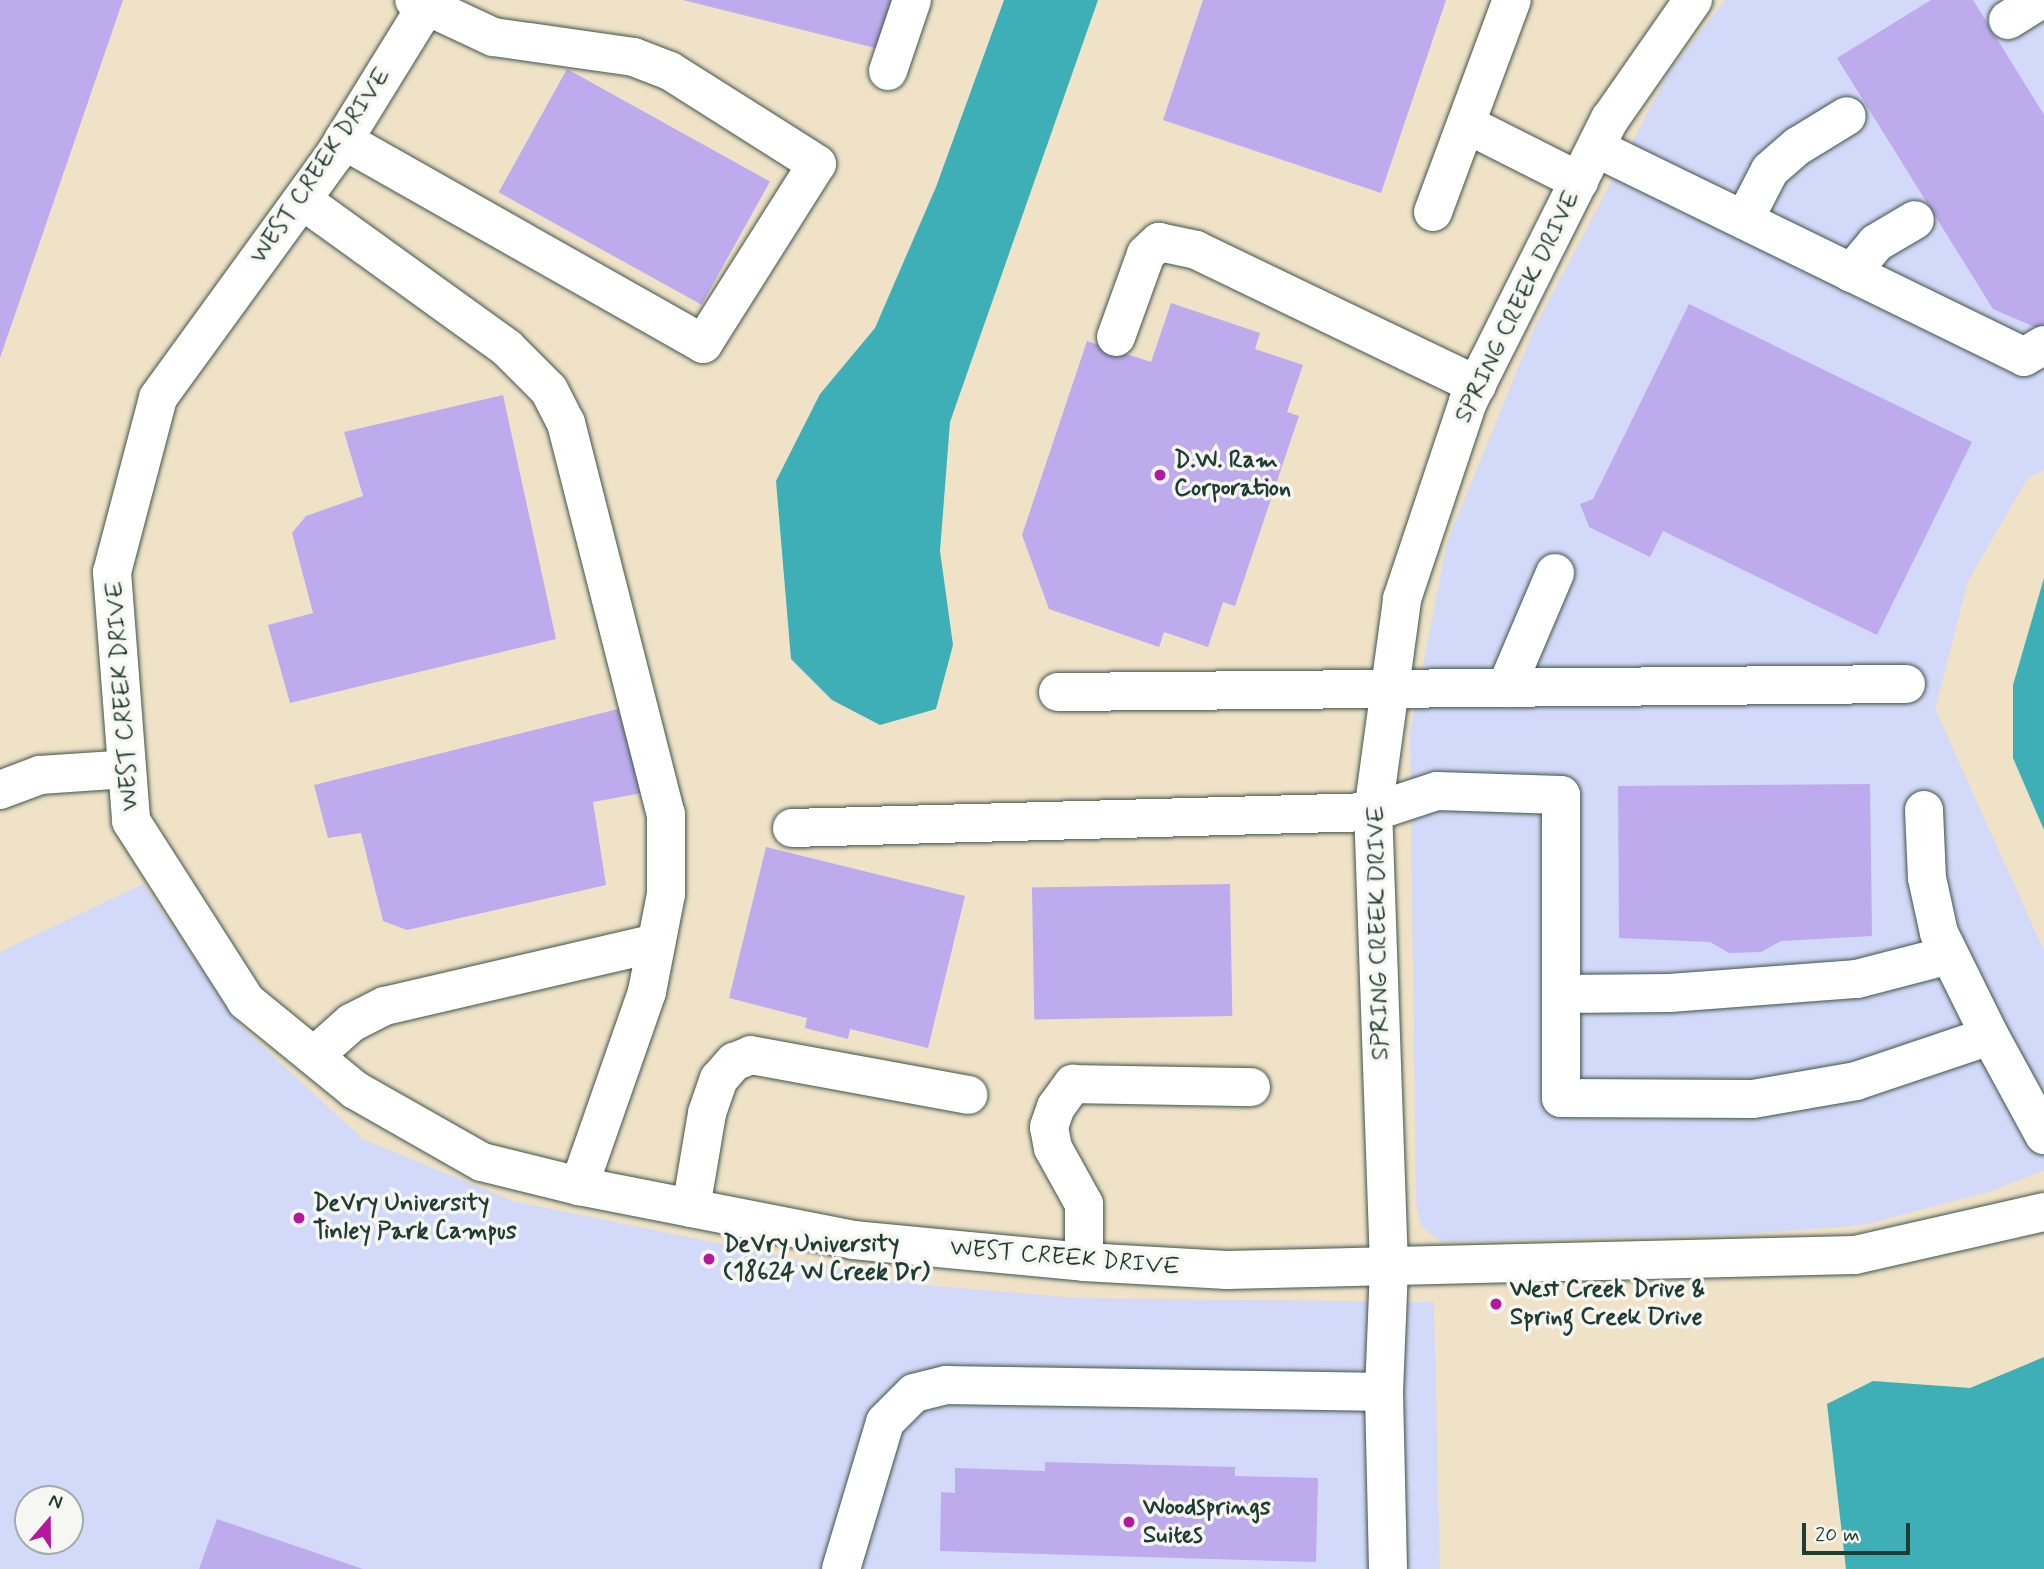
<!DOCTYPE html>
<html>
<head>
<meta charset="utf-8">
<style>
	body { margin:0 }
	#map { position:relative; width:2044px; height:1569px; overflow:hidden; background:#efe2c7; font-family:Mynerve,sans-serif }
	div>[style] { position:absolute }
	.built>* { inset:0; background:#d3d9f9 }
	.water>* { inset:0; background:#3eafb7 }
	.building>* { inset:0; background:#bdabed; transform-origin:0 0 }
	.roads { filter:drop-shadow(0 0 2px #3e564a) drop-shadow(0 0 2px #3e564a) }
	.minor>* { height:38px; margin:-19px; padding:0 19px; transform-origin:19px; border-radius:19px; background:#fff }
	.dots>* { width:19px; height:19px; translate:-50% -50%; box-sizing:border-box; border:4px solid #f6f6f2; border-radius:50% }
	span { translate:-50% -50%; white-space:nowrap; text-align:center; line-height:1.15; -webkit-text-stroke:7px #f6f6f2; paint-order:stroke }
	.street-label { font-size:24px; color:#1f3d34 }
	.poi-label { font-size:24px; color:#1f3d34; font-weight:700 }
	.left { translate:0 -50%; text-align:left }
	.north { position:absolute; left:14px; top:1485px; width:70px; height:70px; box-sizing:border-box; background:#f6f6f2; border:2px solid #a0aca6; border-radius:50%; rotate:20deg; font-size:19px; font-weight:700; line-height:28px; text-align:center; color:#1f3d34 }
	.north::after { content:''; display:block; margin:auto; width:24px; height:32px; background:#b5179e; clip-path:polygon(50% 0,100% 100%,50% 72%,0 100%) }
	.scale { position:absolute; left:1802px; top:1523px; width:108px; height:32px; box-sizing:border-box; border:4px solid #1f3d34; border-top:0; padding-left:9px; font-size:21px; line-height:24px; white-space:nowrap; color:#1f3d34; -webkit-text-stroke:5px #f6f6f2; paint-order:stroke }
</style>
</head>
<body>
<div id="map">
	<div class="built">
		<i style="clip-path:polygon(1725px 0,2044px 0,2044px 470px,2027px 479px,1968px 581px,1935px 709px,2044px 951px,2044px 1170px,1991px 1191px,1863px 1225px,1730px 1235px,1441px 1242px,1421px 1226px,1416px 1201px,1410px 733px,1447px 542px,1535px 327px,1669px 72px)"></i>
		<i style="clip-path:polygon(evenodd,143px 884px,240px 1026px,363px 1139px,513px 1201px,915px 1284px,1077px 1298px,1434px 1302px,1440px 1569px,0 1569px,0 952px,143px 884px,28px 1499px,70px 1499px,70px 1541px,28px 1541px,28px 1499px)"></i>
	</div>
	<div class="water">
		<i style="clip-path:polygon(1004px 0,1098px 0,950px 422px,940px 551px,953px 645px,936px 709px,880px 725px,832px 700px,791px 659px,776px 481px,820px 394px,875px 328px,936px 187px)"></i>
		<i style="clip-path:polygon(2044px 578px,2044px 830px,2013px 758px,2013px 685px)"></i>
		<i style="clip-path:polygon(2044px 1357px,2044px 1569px,1846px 1569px,1827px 1404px,1873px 1381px,1970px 1388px)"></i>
	</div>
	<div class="building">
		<i style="clip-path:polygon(0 0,123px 0,0 358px)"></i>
		<i style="clip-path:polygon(683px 0,891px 0,879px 49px)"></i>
		<i style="clip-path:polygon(1203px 0,1446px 0,1381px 193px,1163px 120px)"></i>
		<i style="clip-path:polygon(1931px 0,1973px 0,2044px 115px,2044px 324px,2037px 328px,1993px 309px,1837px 58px)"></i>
		<i style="left:567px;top:69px;width:232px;height:141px;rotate:29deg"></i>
		<i style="clip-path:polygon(1171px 303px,1260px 333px,1255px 349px,1303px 365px,1287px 412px,1299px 416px,1235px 606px,1223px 602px,1208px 647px,1164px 632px,1159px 647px,1049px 609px,1022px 535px,1087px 341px,1151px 362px)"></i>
		<i style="clip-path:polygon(1689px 304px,1972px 442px,1877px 635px,1663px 531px,1650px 557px,1589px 527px,1580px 504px,1593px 499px)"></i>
		<i style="clip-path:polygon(503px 395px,556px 639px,290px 703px,268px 625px,313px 613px,292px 533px,306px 516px,363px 496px,344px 432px)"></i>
		<i style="clip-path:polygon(618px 709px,642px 793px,593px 802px,606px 885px,407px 930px,383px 921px,361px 833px,328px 838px,314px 785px)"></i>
		<i style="clip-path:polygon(1870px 784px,1872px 936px,1781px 941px,1761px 952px,1729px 953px,1710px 942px,1619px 938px,1618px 786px)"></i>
		<i style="clip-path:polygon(766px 847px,965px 896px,928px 1048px,850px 1029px,848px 1039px,805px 1028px,807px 1018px,729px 998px)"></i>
		<i style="left:1230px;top:884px;width:132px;height:198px;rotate:89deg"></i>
		<i style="clip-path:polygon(1045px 1462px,1235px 1467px,1235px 1476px,1318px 1478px,1316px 1562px,940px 1551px,941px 1492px,955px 1493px,955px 1468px,1045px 1471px)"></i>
		<i style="clip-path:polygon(217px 1519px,363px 1569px,199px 1569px)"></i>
	</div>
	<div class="roads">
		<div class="minor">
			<i style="left:430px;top:0;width:181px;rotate:121.7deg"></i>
			<i style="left:335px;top:154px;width:301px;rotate:126deg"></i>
			<i style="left:158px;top:398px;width:180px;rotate:104.8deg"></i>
			<i style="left:112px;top:572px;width:250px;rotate:85.6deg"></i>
			<i style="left:131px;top:821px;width:214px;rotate:57.4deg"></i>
			<i style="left:246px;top:1001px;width:141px;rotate:39.2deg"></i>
			<i style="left:355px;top:1090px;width:146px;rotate:29.6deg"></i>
			<i style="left:482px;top:1162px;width:100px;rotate:13.9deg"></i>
			<i style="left:579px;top:1186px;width:279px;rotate:11.1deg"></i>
			<i style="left:853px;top:1240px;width:232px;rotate:5.4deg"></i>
			<i style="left:1084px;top:1262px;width:143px;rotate:3.2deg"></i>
			<i style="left:1227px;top:1270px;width:628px;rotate:-1.37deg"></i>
			<i style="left:1855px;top:1255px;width:194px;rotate:-12.8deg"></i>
			<i style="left:2008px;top:20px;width:38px;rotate:-32deg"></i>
			<i style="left:888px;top:71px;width:75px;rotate:-71.3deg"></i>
			<i style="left:1466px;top:124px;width:127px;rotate:26.8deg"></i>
			<i style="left:343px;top:140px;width:414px;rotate:29.5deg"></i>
			<i style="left:703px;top:344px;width:213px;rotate:-57.7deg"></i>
			<i style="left:817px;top:164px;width:174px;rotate:-147.7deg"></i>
			<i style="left:670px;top:71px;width:39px;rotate:-159deg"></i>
			<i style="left:634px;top:57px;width:142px;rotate:-171.9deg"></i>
			<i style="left:493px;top:37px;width:87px;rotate:-154.9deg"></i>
			<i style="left:1596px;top:148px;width:476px;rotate:26deg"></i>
			<i style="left:2024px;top:357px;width:23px;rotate:-31deg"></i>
			<i style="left:302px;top:200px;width:253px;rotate:35.8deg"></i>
			<i style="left:507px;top:348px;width:59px;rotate:45deg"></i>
			<i style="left:549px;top:390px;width:37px;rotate:63deg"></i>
			<i style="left:566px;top:423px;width:404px;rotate:75.7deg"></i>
			<i style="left:666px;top:814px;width:80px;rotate:90deg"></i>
			<i style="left:666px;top:894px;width:100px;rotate:101deg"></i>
			<i style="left:647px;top:992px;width:206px;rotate:109.3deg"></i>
			<i style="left:1433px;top:212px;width:226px;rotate:-69.6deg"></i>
			<i style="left:1744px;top:220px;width:56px;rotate:-62.5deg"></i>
			<i style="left:1770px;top:170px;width:37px;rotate:-41deg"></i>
			<i style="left:1798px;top:146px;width:57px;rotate:-31.5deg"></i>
			<i style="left:1851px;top:273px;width:39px;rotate:-50deg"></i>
			<i style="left:1876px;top:243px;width:45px;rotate:-30.5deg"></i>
			<i style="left:1116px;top:337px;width:88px;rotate:-70.1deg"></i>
			<i style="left:1146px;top:254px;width:18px;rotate:-43deg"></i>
			<i style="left:1159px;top:242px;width:38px;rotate:12deg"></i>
			<i style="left:1196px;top:250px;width:312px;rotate:25.7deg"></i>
			<i style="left:1506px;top:688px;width:125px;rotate:-66.9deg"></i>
			<i style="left:1058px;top:692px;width:848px;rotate:-0.54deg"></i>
			<i style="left:0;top:790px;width:43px;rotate:-20.6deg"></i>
			<i style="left:40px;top:775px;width:87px;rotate:-3.9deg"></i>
			<i style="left:1924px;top:810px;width:68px;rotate:87.5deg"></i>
			<i style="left:1927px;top:878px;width:56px;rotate:77.7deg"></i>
			<i style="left:1939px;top:933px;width:115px;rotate:63.7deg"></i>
			<i style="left:792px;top:828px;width:581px;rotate:-1.58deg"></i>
			<i style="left:1373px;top:812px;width:67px;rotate:-18.2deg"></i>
			<i style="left:1437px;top:791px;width:124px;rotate:1.8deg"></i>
			<i style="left:1561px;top:795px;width:303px;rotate:90deg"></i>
			<i style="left:1561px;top:1098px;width:192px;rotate:0.3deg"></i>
			<i style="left:1753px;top:1099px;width:105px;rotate:-9.9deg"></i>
			<i style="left:1856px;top:1081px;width:141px;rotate:-18.6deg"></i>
			<i style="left:1990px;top:1036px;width:113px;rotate:61.4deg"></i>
			<i style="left:1561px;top:994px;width:109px;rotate:-0.5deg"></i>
			<i style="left:1670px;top:993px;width:188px;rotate:-4.3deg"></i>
			<i style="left:1857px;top:979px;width:95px;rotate:-14.6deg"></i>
			<i style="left:314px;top:1056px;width:50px;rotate:-41.7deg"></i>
			<i style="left:351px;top:1023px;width:38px;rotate:-27deg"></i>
			<i style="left:385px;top:1006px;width:278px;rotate:-13.1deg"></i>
			<i style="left:691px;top:1208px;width:96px;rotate:-80.4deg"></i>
			<i style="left:707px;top:1113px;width:36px;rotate:-71deg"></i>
			<i style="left:719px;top:1079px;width:23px;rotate:-49deg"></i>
			<i style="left:734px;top:1062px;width:18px;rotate:-22deg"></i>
			<i style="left:751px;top:1055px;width:221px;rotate:10.4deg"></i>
			<i style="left:1084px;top:1262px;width:58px;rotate:-90deg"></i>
			<i style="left:1084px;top:1204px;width:64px;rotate:-119deg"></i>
			<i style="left:1053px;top:1148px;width:21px;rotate:-101deg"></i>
			<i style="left:1049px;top:1127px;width:21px;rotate:-71deg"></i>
			<i style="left:1056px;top:1107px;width:29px;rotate:-54deg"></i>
			<i style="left:1073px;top:1084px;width:178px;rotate:1deg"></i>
			<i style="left:841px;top:1569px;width:153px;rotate:-73.3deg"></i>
			<i style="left:885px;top:1422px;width:41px;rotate:-45deg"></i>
			<i style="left:914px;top:1393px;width:34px;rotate:-14deg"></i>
			<i style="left:947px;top:1385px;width:437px;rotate:0.9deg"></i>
			<i style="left:1388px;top:1569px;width:177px;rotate:-91.3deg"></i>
			<i style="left:1384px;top:1392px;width:126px;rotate:-87.7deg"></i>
			<i style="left:1389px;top:1266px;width:454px;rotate:-92deg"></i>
			<i style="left:1373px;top:812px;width:215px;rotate:-82.2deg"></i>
			<i style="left:1402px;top:599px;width:208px;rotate:-71.5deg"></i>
			<i style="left:1468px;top:402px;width:317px;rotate:-63.4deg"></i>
			<i style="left:1610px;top:119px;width:145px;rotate:-55.1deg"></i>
		</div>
	</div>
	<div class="dots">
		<i style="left:1160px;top:475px;background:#b5179e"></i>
		<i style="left:299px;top:1218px;background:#b5179e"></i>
		<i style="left:709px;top:1259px;background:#b5179e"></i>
		<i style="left:1496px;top:1304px;background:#b5179e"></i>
		<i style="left:1129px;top:1522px;background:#b5179e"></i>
	</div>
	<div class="street-label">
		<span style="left:321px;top:166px;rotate:-56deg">WEST CREEK DRIVE</span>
		<span style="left:1518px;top:307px;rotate:-64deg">SPRING CREEK DRIVE</span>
		<span style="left:123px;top:696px;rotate:-94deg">WEST CREEK DRIVE</span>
		<span style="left:1379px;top:933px;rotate:-91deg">SPRING CREEK DRIVE</span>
		<span style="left:1065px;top:1258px;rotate:5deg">WEST CREEK DRIVE</span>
	</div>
	<div class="poi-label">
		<span class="left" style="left:1174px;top:475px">D.W. Ram<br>Corporation</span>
		<span class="left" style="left:313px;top:1218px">DeVry University<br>Tinley Park Campus</span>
		<span class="left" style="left:723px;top:1259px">DeVry University<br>(18624 W Creek Dr)</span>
		<span class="left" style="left:1510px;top:1304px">West Creek Drive &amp;<br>Spring Creek Drive</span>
		<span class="left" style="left:1143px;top:1522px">Woodsprings<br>Suites</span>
	</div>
	<div class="north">N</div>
	<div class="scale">20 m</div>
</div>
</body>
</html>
